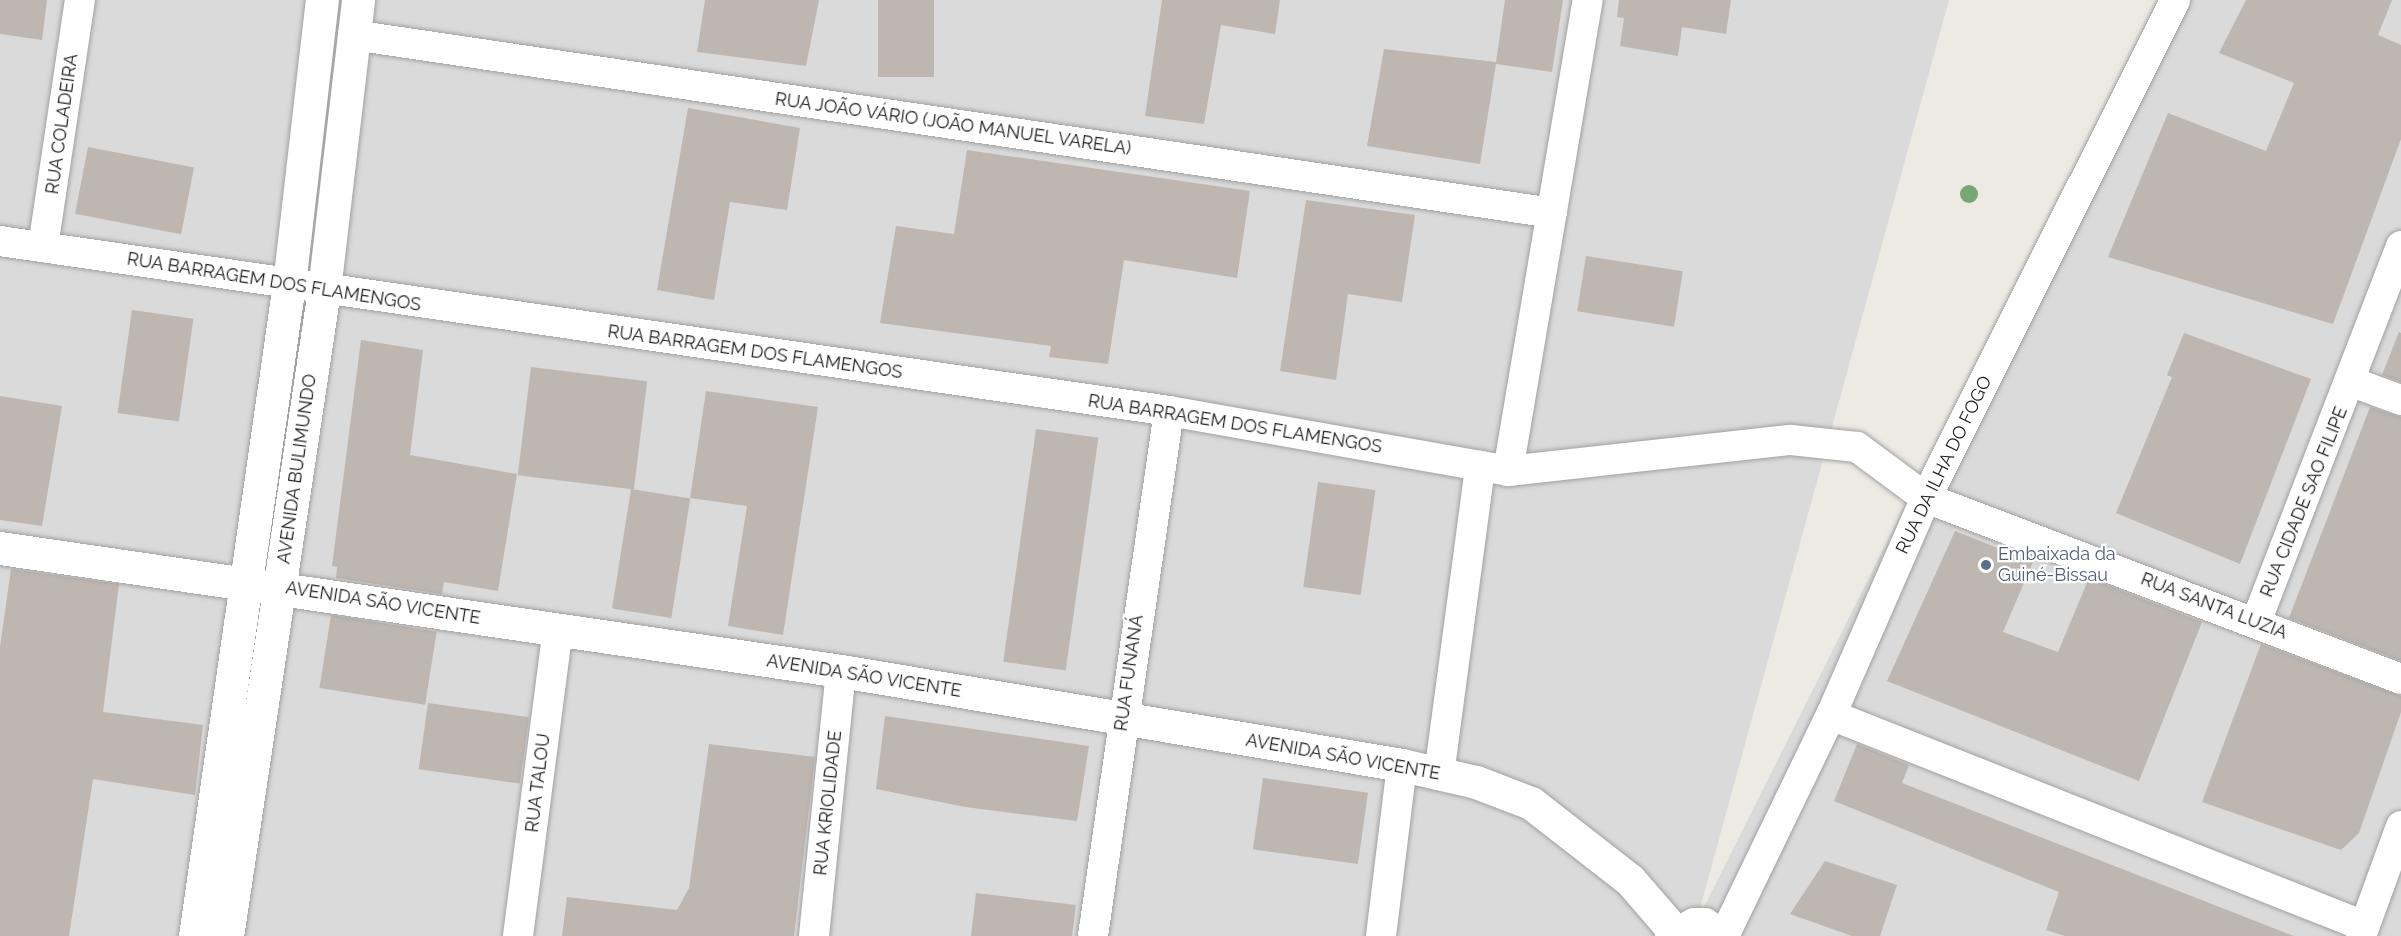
<!DOCTYPE html>
<html>
<head>
<meta charset="utf-8">
<style>
	body { margin:0 }
	#map { position:relative; width:2401px; height:936px; overflow:hidden; background:#edeae4; font-family:Raleway,sans-serif }
	div>[style] { position:absolute }
	.residential>* { inset:0; background:#dbdada }
	.building>* { inset:0; background:#bdb6b1; transform-origin:0 0 }
	.roads { filter:drop-shadow(0 0 2px #a1a1a1) drop-shadow(0 0 2px #a1a1a1) }
	.minor>* { height:30px; margin:-15px; padding:0 15px; transform-origin:15px; border-radius:15px; background:#fff }
	.tertiary>* { height:33px; margin:-16.5px; padding:0 16.5px; transform-origin:16.5px; border-radius:16.5px; background:#fff }
	.trees>* { width:18px; height:18px; margin:-9px; border-radius:50%; background:#76a775 }
	.dots>* { width:16px; height:16px; translate:-50% -50%; box-sizing:border-box; border:3px solid #fff; border-radius:50% }
	span { translate:-50% -50%; white-space:nowrap; text-align:center; line-height:1.15; -webkit-text-stroke:4.5px #fff; paint-order:stroke }
	.street-label { font-size:18px; color:#1d1d1d }
	.service-label { font-size:18px; color:#4e5e75 }
	.left { translate:0 -50%; text-align:left }
</style>
</head>
<body>
<div id="map">
	<div class="residential">
		<i style="clip-path:polygon(0 0,1949px 0,1696px 923px,2158px 0,2401px 0,2401px 936px,0 936px)"></i>
	</div>
	<div class="building">
		<i style="clip-path:polygon(0 0,47px 0,42px 40px,0 34px)"></i>
		<i style="clip-path:polygon(705px 0,819px 0,806px 66px,697px 52px)"></i>
		<i style="left:878px;top:0;width:56px;height:77px"></i>
		<i style="clip-path:polygon(1162px 0,1280px 0,1275px 34px,1221px 25px,1204px 124px,1145px 116px)"></i>
		<i style="clip-path:polygon(1505px 0,1563px 0,1552px 72px,1496px 64px,1480px 164px,1367px 146px,1384px 49px,1496px 62px)"></i>
		<i style="clip-path:polygon(1619px 0,1731px 0,1726px 34px,1682px 27px,1678px 56px,1620px 46px,1624px 18px,1617px 17px)"></i>
		<i style="clip-path:polygon(2246px 0,2392px 0,2378px 35px,2401px 45px,2401px 139px,2333px 324px,2108px 257px,2168px 113px,2266px 151px,2294px 83px,2219px 53px)"></i>
		<i style="clip-path:polygon(688px 108px,800px 128px,787px 210px,730px 202px,714px 300px,657px 290px)"></i>
		<i style="left:88px;top:147px;width:108px;height:68px;rotate:11deg"></i>
		<i style="clip-path:polygon(967px 150px,1250px 191px,1237px 278px,1124px 260px,1108px 364px,1049px 357px,1051px 346px,880px 323px,896px 226px,954px 234px)"></i>
		<i style="clip-path:polygon(1306px 200px,1415px 215px,1402px 302px,1348px 294px,1336px 380px,1280px 371px)"></i>
		<i style="left:1586px;top:256px;width:98px;height:56px;rotate:9deg"></i>
		<i style="left:132px;top:310px;width:62px;height:104px;rotate:8deg"></i>
		<i style="clip-path:polygon(2399px 332px,2401px 333px,2401px 382px,2382px 375px)"></i>
		<i style="clip-path:polygon(2184px 333px,2311px 379px,2240px 564px,2116px 513px,2172px 377px,2167px 375px)"></i>
		<i style="clip-path:polygon(361px 340px,423px 350px,410px 455px,517px 474px,498px 591px,444px 582px,442px 594px,336px 578px,337px 567px,332px 566px)"></i>
		<i style="left:531px;top:367px;width:117px;height:109px;rotate:7deg"></i>
		<i style="clip-path:polygon(706px 391px,818px 407px,783px 635px,728px 626px,747px 506px,690px 498px)"></i>
		<i style="clip-path:polygon(0 396px,62px 406px,42px 526px,0 520px)"></i>
		<i style="clip-path:polygon(2370px 407px,2401px 417px,2401px 661px,2289px 618px)"></i>
		<i style="left:1036px;top:429px;width:63px;height:235px;rotate:8deg"></i>
		<i style="left:1318px;top:482px;width:58px;height:106px;rotate:8deg"></i>
		<i style="left:631px;top:489px;width:60px;height:121px;rotate:9deg"></i>
		<i style="clip-path:polygon(1955px 531px,2033px 562px,2003px 632px,2058px 652px,2089px 578px,2202px 622px,2139px 781px,1887px 681px)"></i>
		<i style="clip-path:polygon(11px 569px,119px 584px,103px 712px,203px 725px,195px 795px,93px 779px,69px 936px,0 936px,0 647px)"></i>
		<i style="left:331px;top:615px;width:107px;height:74px;rotate:9deg"></i>
		<i style="clip-path:polygon(2261px 644px,2401px 696px,2401px 712px,2359px 833px,2341px 850px,2202px 802px)"></i>
		<i style="left:428px;top:703px;width:102px;height:67px;rotate:8deg"></i>
		<i style="clip-path:polygon(885px 716px,1089px 746px,1077px 821px,965px 807px,876px 789px)"></i>
		<i style="clip-path:polygon(709px 744px,815px 757px,794px 936px,562px 936px,567px 897px,677px 910px,689px 888px)"></i>
		<i style="clip-path:polygon(1857px 744px,1909px 765px,1902px 783px,2294px 936px,2065px 936px,2046px 930px,2059px 892px,1834px 801px)"></i>
		<i style="left:1263px;top:778px;width:106px;height:72px;rotate:8deg"></i>
		<i style="clip-path:polygon(1825px 861px,1897px 885px,1880px 936px,1852px 936px,1790px 914px)"></i>
		<i style="clip-path:polygon(976px 893px,1076px 905px,1072px 936px,971px 936px)"></i>
	</div>
	<div class="roads">
		<div class="minor">
			<i style="left:353px;top:35px;width:1212px;rotate:8.44deg"></i>
			<i style="left:0;top:241px;width:1181px;rotate:8.27deg"></i>
			<i style="left:1169px;top:411px;width:344px;rotate:10deg"></i>
			<i style="left:1508px;top:471px;width:285px;rotate:-6.3deg"></i>
			<i style="left:1791px;top:440px;width:66px;rotate:6.1deg"></i>
			<i style="left:1857px;top:447px;width:86px;rotate:36.5deg"></i>
			<i style="left:1926px;top:498px;width:508px;rotate:20.86deg"></i>
			<i style="left:43px;top:247px;width:250px;rotate:-81.5deg"></i>
			<i style="left:2352px;top:382px;width:52px;rotate:20.2deg"></i>
			<i style="left:1508px;top:471px;width:478px;rotate:-80.4deg"></i>
			<i style="left:2256px;top:622px;width:403px;rotate:-68.9deg"></i>
			<i style="left:1831px;top:715px;width:573px;rotate:21.6deg"></i>
			<i style="left:1439px;top:775px;width:312px;rotate:-82.4deg"></i>
			<i style="left:518px;top:936px;width:309px;rotate:-82.6deg"></i>
			<i style="left:814px;top:936px;width:266px;rotate:-84.2deg"></i>
			<i style="left:1093px;top:936px;width:530px;rotate:-81.76deg"></i>
			<i style="left:1381px;top:936px;width:172px;rotate:-83deg"></i>
			<i style="left:1670px;top:936px;width:27px;rotate:-28deg"></i>
			<i style="left:1694px;top:923px;width:11px"></i>
			<i style="left:1705px;top:923px;width:23px;rotate:34deg"></i>
			<i style="left:1724px;top:936px;width:246px;rotate:-64.2deg"></i>
			<i style="left:1831px;top:715px;width:237px;rotate:-66.4deg"></i>
			<i style="left:1926px;top:498px;width:557px;rotate:-63.43deg"></i>
			<i style="left:2361px;top:936px;width:117px;rotate:-70deg"></i>
		</div>
		<div class="tertiary">
			<i style="left:0;top:548px;width:850px;rotate:8.32deg"></i>
			<i style="left:841px;top:671px;width:569px;rotate:9.51deg"></i>
			<i style="left:1402px;top:765px;width:76px;rotate:12.9deg"></i>
			<i style="left:1476px;top:782px;width:59px;rotate:20.9deg"></i>
			<i style="left:1531px;top:803px;width:125px;rotate:37.9deg"></i>
			<i style="left:1630px;top:880px;width:67px;rotate:49.2deg"></i>
			<i style="left:195px;top:936px;width:659px;rotate:-81.8deg"></i>
			<i style="left:289px;top:284px;width:286px;rotate:-83.4deg"></i>
			<i style="left:227px;top:936px;width:653px;rotate:-81.46deg"></i>
			<i style="left:324px;top:290px;width:292px;rotate:-83.3deg"></i>
		</div>
	</div>
	<div class="trees">
		<i style="left:1969px;top:194px"></i>
	</div>
	<div class="dots">
		<i style="left:1986px;top:565px;background:#5c6f8a"></i>
	</div>
	<div class="street-label">
		<span style="left:62px;top:124px;rotate:-82deg">RUA COLADEIRA</span>
		<span style="left:953px;top:124px;rotate:8deg">RUA JOÃO VÁRIO (JOÃO MANUEL VARELA)</span>
		<span style="left:274px;top:282px;rotate:9deg">RUA BARRAGEM DOS FLAMENGOS</span>
		<span style="left:755px;top:352px;rotate:8deg">RUA BARRAGEM DOS FLAMENGOS</span>
		<span style="left:1235px;top:424px;rotate:9deg">RUA BARRAGEM DOS FLAMENGOS</span>
		<span style="left:1944px;top:465px;rotate:-64deg">RUA DA ILHA DO FOGO</span>
		<span style="left:297px;top:469px;rotate:-82deg">AVENIDA BULIMUNDO</span>
		<span style="left:2304px;top:502px;rotate:-68deg">RUA CIDADE SAO FILIPE</span>
		<span style="left:383px;top:603px;rotate:9deg">AVENIDA SÃO VICENTE</span>
		<span style="left:2214px;top:606px;rotate:21deg">RUA SANTA LUZIA</span>
		<span style="left:1129px;top:673px;rotate:-82deg">RUA FUNANÁ</span>
		<span style="left:864px;top:676px;rotate:9deg">AVENIDA SÃO VICENTE</span>
		<span style="left:1343px;top:757px;rotate:10deg">AVENIDA SÃO VICENTE</span>
		<span style="left:538px;top:783px;rotate:-83deg">RUA TALOU</span>
		<span style="left:828px;top:803px;rotate:-84deg">RUA KRIOLIDADE</span>
	</div>
	<div class="service-label">
		<span class="left" style="left:1998px;top:565px">Embaixada da<br>Guiné-Bissau</span>
	</div>
</div>
</body>
</html>
